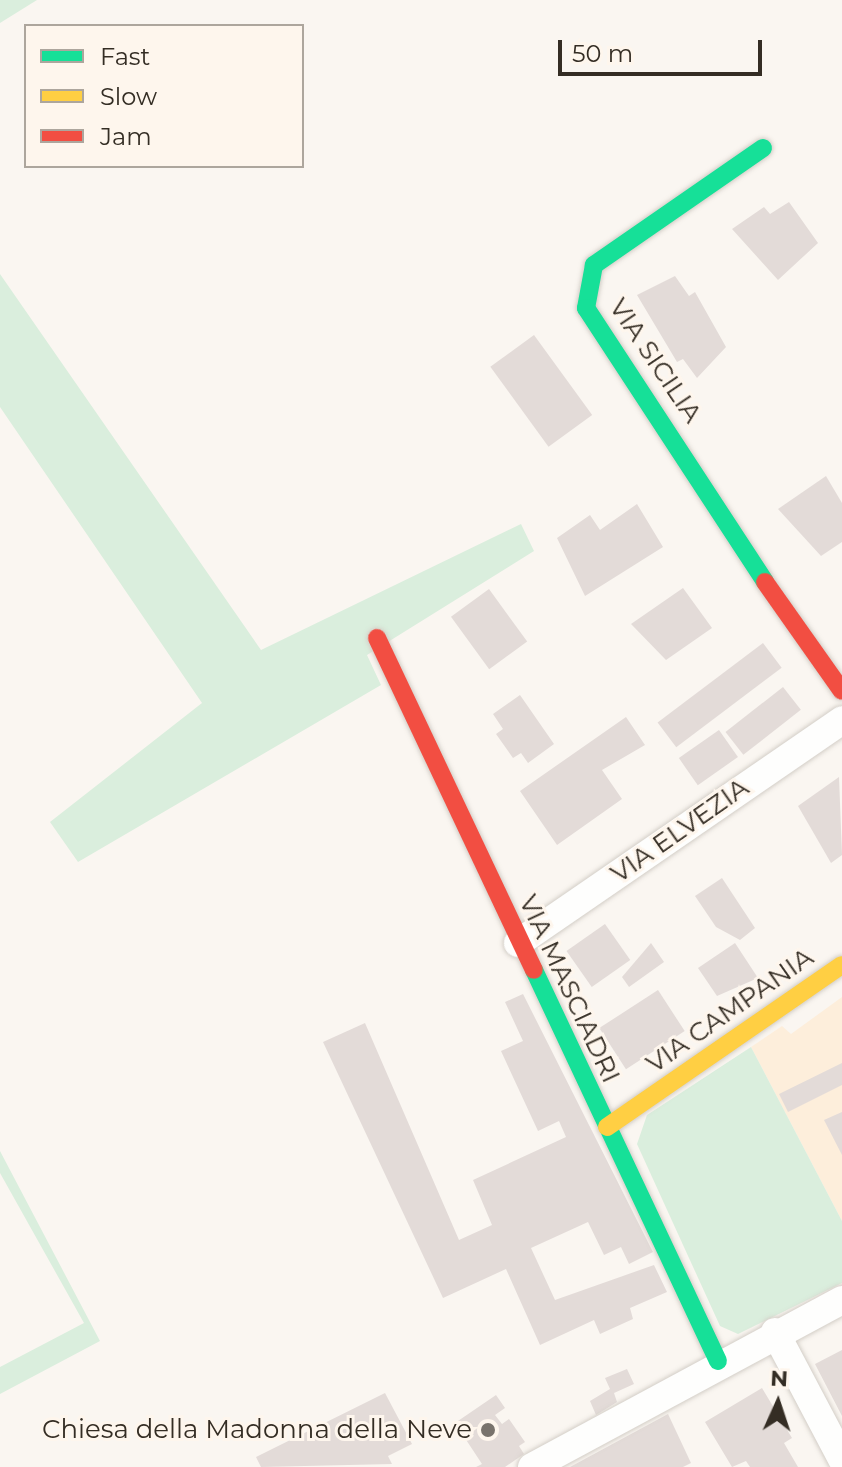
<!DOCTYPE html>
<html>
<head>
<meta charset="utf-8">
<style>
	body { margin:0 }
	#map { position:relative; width:842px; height:1467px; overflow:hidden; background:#faf6f1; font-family:Montserrat,sans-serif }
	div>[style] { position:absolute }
	.built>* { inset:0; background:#fdeedb }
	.green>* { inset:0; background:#daeedd }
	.building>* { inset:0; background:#e3dbd8; transform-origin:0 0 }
	.roads { filter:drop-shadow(0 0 2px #d3cec7) drop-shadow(0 0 2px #d3cec7) }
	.street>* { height:28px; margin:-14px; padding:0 14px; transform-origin:14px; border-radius:14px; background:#fefefd }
	.fast>* { height:18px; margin:-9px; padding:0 9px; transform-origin:9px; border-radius:9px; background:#16e098 }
	.slow>* { height:18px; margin:-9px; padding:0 9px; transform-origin:9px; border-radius:9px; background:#ffcf43 }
	.jam>* { height:18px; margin:-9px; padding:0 9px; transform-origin:9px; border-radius:9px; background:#f24e42 }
	.dots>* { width:22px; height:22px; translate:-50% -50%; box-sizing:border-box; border:4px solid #fef6ed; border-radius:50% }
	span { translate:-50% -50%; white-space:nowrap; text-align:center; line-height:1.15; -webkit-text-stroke:6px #fef6ed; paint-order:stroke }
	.street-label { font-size:26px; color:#342d24 }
	.poi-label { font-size:26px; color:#342d24 }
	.right { translate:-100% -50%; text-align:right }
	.legend { position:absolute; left:24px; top:24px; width:280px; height:144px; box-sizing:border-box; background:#fef6ed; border:2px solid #ada69d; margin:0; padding:10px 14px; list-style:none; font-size:24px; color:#342d24 }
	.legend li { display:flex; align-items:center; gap:16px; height:40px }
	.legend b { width:40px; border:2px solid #ada69d }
	.north { position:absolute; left:738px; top:1363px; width:80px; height:80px; -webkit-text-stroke:6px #fef6ed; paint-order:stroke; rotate:3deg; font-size:22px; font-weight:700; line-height:32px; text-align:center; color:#342d24 }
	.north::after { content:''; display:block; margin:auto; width:28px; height:36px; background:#342d24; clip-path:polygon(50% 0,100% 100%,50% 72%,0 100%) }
	.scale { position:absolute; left:558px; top:40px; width:204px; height:36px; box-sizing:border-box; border:4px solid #342d24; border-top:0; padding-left:10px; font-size:24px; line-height:28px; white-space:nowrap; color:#342d24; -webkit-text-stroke:6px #fef6ed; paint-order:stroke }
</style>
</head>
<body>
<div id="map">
	<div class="built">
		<i style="clip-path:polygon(842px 997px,842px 1221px,751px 1047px,782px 1026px,791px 1034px)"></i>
	</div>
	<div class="green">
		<i style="clip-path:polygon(0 0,37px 0,0 23px)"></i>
		<i style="clip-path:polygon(0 274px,261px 650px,521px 524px,534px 551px,367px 655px,381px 685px,78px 862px,50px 822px,202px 703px,0 407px)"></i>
		<i style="clip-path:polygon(751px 1047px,842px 1221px,842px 1283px,738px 1334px,720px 1326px,637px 1144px,647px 1115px)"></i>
		<i style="clip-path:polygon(0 1151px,100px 1341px,0 1394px,0 1367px,84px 1323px,0 1173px)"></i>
	</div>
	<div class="building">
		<i style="clip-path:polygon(789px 202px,818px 243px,778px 280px,732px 229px,764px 207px,770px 214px)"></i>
		<i style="clip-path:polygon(675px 276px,689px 296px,695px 292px,726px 347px,697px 378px,683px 359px,677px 362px,637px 295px)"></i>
		<i style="left:534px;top:335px;width:99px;height:54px;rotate:54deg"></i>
		<i style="clip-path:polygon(826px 476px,842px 503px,842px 542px,821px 556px,778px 509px)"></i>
		<i style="clip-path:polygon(637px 504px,663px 547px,585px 596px,557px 538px,590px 515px,600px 530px)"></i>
		<i style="clip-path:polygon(683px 588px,712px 628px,666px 660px,631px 624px)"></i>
		<i style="left:489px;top:589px;width:65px;height:47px;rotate:54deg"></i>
		<i style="left:763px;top:643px;width:31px;height:132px;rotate:53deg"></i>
		<i style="left:783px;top:687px;width:29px;height:73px;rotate:52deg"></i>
		<i style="clip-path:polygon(520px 695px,554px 744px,528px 763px,521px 753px,513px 758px,496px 734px,503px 729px,493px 714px)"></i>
		<i style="clip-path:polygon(626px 717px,645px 745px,602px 770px,622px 799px,557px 845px,520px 791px)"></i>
		<i style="left:719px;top:730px;width:33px;height:49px;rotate:55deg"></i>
		<i style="clip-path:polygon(839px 777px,842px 855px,831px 863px,798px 806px)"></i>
		<i style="clip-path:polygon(722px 878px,755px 928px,740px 940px,716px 927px,695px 896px)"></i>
		<i style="left:605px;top:924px;width:44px;height:47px;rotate:55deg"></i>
		<i style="clip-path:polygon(651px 943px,664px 962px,629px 987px,622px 977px)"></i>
		<i style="clip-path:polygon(735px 943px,758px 978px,717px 996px,698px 968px)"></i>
		<i style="left:658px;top:990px;width:49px;height:70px;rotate:57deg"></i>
		<i style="clip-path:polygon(523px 994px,653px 1252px,629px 1264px,621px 1247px,604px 1255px,588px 1222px,531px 1248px,555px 1300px,654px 1265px,667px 1292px,630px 1308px,633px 1319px,600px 1334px,594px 1320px,540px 1345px,506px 1269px,443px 1298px,323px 1042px,365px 1023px,459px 1240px,492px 1225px,473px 1180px,566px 1137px,559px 1121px,538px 1131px,501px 1051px,523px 1041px,505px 1002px)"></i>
		<i style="clip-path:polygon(842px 1063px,842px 1085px,788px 1112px,779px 1094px)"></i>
		<i style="clip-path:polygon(842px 1112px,842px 1155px,824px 1120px)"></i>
		<i style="clip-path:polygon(842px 1350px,842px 1416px,815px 1364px)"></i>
		<i style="clip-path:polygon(627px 1369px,634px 1384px,614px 1393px,617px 1402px,596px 1415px,590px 1401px,610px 1389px,605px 1378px)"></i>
		<i style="clip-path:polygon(762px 1388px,792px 1438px,784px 1443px,798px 1467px,750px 1467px,746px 1461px,732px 1467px,705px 1422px)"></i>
		<i style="clip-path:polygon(385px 1393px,412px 1444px,388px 1456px,392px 1464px,261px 1467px,256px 1457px)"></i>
		<i style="clip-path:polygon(496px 1395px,505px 1408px,495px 1415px,502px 1424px,509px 1419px,525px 1442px,519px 1446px,524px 1454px,505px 1467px,476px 1467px,482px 1464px,455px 1423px)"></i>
		<i style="clip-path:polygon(668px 1414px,691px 1463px,683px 1467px,570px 1467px)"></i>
	</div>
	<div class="roads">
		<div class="street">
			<i style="left:518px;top:943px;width:393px;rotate:-34.5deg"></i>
			<i style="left:775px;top:1332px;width:144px;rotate:62.2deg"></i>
			<i style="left:532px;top:1467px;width:352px;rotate:-28.3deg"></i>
		</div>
		<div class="fast">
			<i style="left:763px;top:148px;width:206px;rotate:145.3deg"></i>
			<i style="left:594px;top:265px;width:44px;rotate:100.5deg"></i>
			<i style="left:586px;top:308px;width:327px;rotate:56.8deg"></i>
			<i style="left:534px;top:970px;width:432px;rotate:64.8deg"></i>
		</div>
		<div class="slow">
			<i style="left:607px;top:1127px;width:285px;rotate:-34.6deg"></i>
		</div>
		<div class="jam">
			<i style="left:765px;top:582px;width:133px;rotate:54.8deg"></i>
			<i style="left:377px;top:638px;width:367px;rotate:64.7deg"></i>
		</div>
	</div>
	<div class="dots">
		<i style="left:488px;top:1430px;background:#79736c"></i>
	</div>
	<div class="street-label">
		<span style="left:655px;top:361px;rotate:56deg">VIA SICILIA</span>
		<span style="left:680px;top:831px;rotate:-35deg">VIA ELVEZIA</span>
		<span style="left:569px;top:989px;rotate:65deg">VIA MASCIADRI</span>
		<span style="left:730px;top:1011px;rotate:-35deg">VIA CAMPANIA</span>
	</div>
	<div class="poi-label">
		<span class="right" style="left:472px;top:1430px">Chiesa della Madonna della Neve</span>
	</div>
	<ul class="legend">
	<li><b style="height:10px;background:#16e098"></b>Fast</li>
	<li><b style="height:10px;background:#ffcf43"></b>Slow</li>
	<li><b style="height:10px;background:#f24e42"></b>Jam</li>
	</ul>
	<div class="north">N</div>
	<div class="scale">50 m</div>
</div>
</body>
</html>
